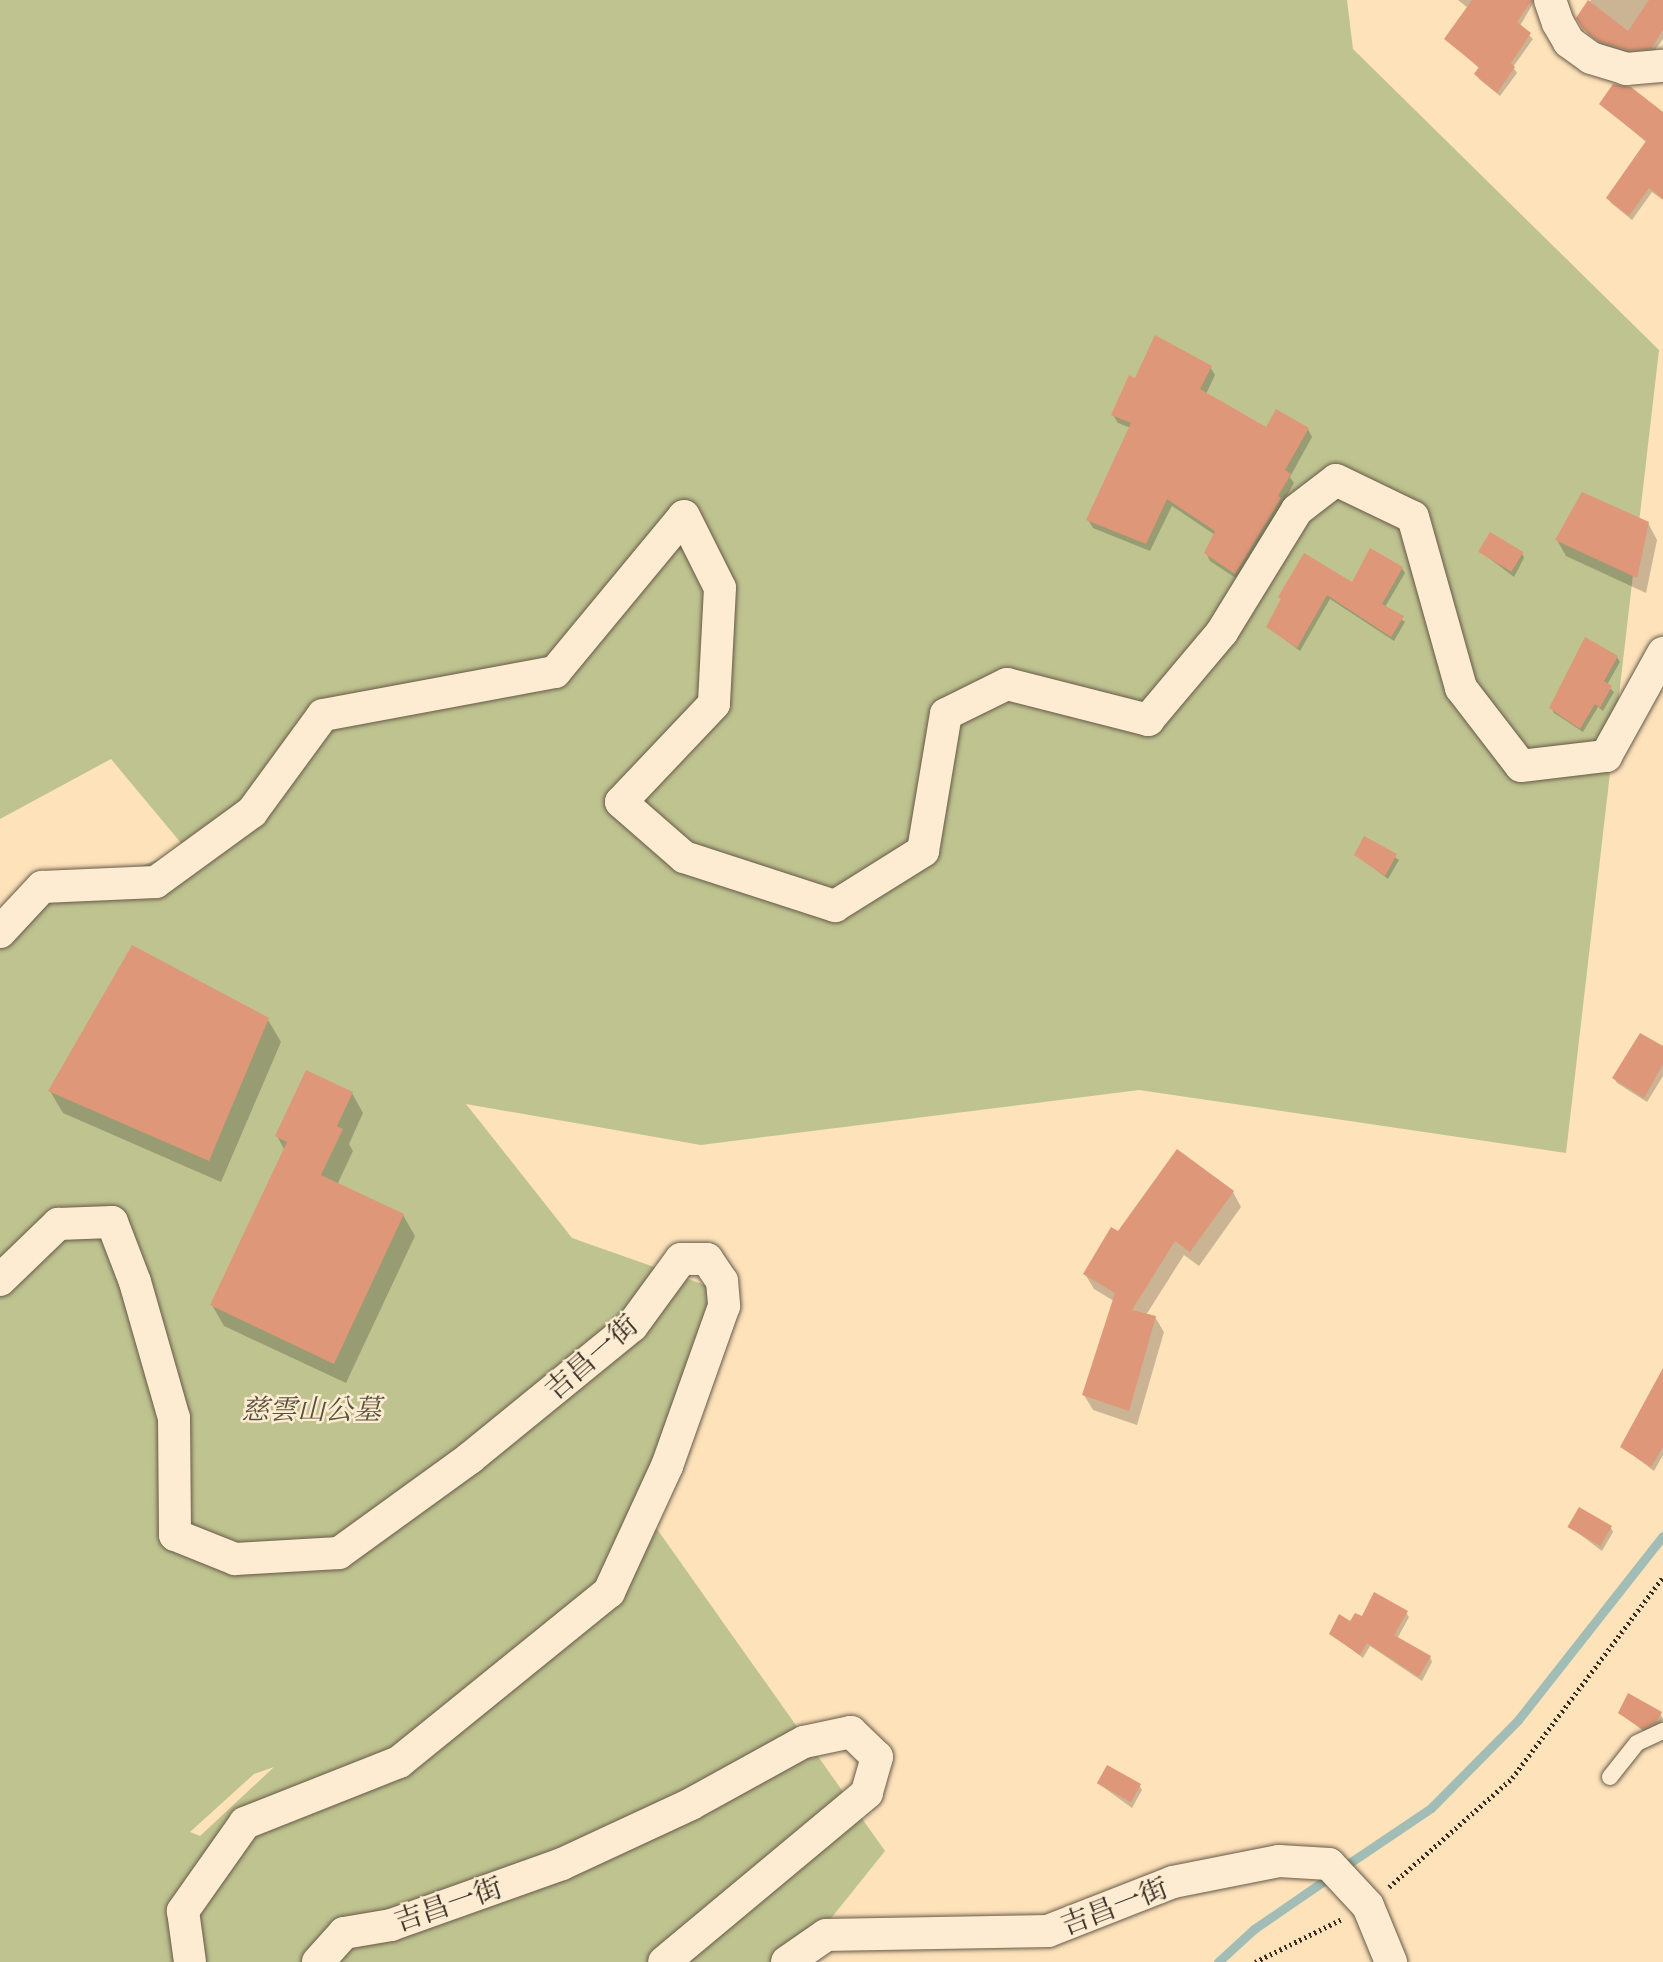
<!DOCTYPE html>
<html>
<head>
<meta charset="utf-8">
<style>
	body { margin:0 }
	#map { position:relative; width:1663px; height:1962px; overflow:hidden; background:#fde2ba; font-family:"EB Garamond","Noto Serif TC",serif }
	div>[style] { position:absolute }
	.green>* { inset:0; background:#bfc390 }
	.shadow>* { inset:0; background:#0003 }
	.stream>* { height:9px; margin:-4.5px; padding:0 4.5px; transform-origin:4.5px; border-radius:4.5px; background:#a1bdb6 }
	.building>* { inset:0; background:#de9778; transform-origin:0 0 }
	.path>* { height:4.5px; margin-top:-2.25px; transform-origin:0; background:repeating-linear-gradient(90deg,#352c23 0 2px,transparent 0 5.5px) }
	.roads { filter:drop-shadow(0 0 2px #675a49) drop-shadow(0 0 2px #675a49) }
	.lane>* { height:16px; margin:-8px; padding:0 8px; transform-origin:8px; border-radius:8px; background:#feecd2 }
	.street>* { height:32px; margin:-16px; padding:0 16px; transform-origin:16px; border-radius:16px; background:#feecd2 }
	span { translate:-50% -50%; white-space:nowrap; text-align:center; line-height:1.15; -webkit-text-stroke:5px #feecd2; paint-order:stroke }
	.street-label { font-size:28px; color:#352c23 }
	.park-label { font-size:28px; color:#58523e; font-style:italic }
</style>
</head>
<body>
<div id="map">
	<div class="green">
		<i style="clip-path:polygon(evenodd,0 0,1347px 0,1353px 49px,1659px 350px,1566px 1153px,1139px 1090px,701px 1145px,466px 1104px,572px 1238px,739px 1297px,635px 1498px,885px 1851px,796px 1962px,0 1962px,0 919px,186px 849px,111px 759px,0 819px,0 0,274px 1767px,200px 1836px,190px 1832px,254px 1774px,274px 1767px)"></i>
	</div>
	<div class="shadow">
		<i style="clip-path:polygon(1458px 0,1535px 0,1520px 26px,1533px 39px,1513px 67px,1517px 73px,1500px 96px,1479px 79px,1476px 74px,1480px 69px,1446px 39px,1468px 8px)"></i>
		<i style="clip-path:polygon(1591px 0,1663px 0,1663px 39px,1653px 53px,1632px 55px,1604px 46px,1588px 34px,1578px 18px)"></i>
		<i style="clip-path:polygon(1601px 104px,1663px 115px,1663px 144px,1658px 152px)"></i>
		<i style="clip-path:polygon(1663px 161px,1663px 200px,1652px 192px,1632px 220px,1611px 203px,1608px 198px)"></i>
		<i style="clip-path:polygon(1210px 367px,1215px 375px,1206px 394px,1267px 429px,1308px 429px,1312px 437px,1290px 477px,1294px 483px,1240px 581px,1210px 561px,1206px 553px,1215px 535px,1172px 506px,1150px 551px,1093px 528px,1088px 520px,1131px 428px,1118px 423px,1113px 415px,1136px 380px)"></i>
		<i style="clip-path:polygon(1648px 523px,1657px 540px,1646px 593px,1566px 556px,1557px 540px)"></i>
		<i style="clip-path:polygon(1481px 552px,1522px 553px,1524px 558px,1514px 577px)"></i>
		<i style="clip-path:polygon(1402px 568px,1405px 573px,1385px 607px,1405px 622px,1394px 641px,1330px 599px,1300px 651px,1268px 627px,1282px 601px,1353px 584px)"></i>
		<i style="clip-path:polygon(1617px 657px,1620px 662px,1607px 685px,1614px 692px,1603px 711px,1598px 707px,1583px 732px,1554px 713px,1551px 708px)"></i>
		<i style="clip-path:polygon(1365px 838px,1399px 860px,1388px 879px,1356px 855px)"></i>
		<i style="clip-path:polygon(268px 1020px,281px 1042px,221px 1182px,63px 1113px,50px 1091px)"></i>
		<i style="clip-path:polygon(1663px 1048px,1663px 1076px,1647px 1102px,1617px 1083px,1614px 1078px)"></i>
		<i style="clip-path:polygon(352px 1093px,363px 1113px,349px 1144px,353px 1151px,337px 1185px,403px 1215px,415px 1236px,346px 1383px,224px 1326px,212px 1305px,285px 1151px,277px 1136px)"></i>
		<i style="clip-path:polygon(1233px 1192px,1241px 1207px,1199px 1266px,1184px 1255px,1146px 1315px,1155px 1317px,1164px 1332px,1137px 1425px,1093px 1410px,1084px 1395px,1114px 1301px,1094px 1289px,1085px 1274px,1118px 1234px)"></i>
		<i style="clip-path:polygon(1663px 1398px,1663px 1455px,1654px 1471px,1622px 1447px)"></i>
		<i style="clip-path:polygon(1570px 1527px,1611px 1528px,1613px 1532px,1602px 1551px)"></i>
		<i style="clip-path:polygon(1406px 1613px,1409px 1617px,1397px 1639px,1430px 1657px,1432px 1662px,1422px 1681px,1370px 1646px,1363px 1658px,1331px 1634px,1362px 1619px)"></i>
		<i style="clip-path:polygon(1620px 1713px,1660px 1714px,1663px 1719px,1658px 1727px,1646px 1733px)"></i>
		<i style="clip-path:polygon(1099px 1784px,1139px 1785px,1142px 1790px,1132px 1808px)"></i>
	</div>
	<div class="stream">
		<i style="left:1342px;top:1868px;width:107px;rotate:-34deg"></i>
		<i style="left:1431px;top:1808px;width:124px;rotate:-45.3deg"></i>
		<i style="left:1518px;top:1720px;width:234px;rotate:-51.8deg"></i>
		<i style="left:1218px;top:1962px;width:49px;rotate:-42.5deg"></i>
		<i style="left:1254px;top:1929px;width:93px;rotate:-34.5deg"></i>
	</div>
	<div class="building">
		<i style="clip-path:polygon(1472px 0,1532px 0,1517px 22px,1531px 33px,1511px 63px,1515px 67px,1497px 93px,1474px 74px,1479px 67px,1444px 39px)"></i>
		<i style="clip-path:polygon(1588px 0,1628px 31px,1649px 0,1663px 0,1663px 30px,1651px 49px,1628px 50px,1599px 41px,1583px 29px,1576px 18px)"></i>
		<i style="clip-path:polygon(1613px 84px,1631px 87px,1663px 112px,1663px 199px,1649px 188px,1629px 216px,1606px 198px,1646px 141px,1599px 104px)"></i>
		<i style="clip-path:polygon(1155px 335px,1212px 366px,1200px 389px,1266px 427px,1276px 409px,1309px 428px,1285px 470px,1291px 474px,1278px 496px,1281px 498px,1235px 574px,1204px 553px,1215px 531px,1167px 499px,1146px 544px,1086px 520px,1131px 423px,1111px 415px,1129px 375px,1135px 378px)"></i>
		<i style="clip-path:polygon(1582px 492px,1649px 522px,1637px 578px,1555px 540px)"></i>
		<i style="left:1490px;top:532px;width:39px;height:23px;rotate:31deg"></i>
		<i style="clip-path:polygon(1370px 548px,1403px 567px,1382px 604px,1404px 616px,1391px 637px,1327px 595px,1297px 648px,1266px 627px,1281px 599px,1278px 597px,1304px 553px,1352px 582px)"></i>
		<i style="clip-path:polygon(1585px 637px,1618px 656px,1604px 681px,1612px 686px,1600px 708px,1595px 704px,1580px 729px,1549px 708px)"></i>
		<i style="clip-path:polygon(1364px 836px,1397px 854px,1385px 876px,1354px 855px)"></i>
		<i style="clip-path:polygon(132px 945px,269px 1018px,209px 1161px,48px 1091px)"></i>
		<i style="clip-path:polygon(1640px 1033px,1663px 1046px,1663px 1064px,1644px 1098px,1612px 1078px)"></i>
		<i style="clip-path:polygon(306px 1070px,353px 1092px,337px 1126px,343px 1129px,321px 1175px,404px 1214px,334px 1364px,210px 1305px,287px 1142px,275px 1136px)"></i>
		<i style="clip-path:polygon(1177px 1149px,1234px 1191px,1190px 1252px,1175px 1241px,1132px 1310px,1156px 1316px,1129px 1411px,1082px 1395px,1115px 1293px,1083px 1274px,1111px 1227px,1118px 1231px)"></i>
		<i style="clip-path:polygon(1663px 1368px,1663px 1447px,1651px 1467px,1620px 1447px)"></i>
		<i style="left:1579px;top:1507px;width:38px;height:23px;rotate:30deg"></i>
		<i style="clip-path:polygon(1374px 1592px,1408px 1611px,1394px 1635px,1431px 1656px,1419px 1677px,1367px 1643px,1360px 1655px,1329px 1634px,1339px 1614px,1350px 1621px,1355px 1613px,1362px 1616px)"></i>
		<i style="clip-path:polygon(1628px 1693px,1662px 1712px,1656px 1723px,1642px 1729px,1618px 1713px)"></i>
		<i style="left:1107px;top:1765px;width:39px;height:21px;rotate:29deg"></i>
	</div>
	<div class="path">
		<i style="left:1389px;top:1887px;width:164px;rotate:-41.5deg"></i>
		<i style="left:1512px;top:1778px;width:251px;rotate:-53.1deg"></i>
		<i style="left:1255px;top:1962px;width:97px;rotate:-26.3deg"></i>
	</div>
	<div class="roads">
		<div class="lane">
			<i style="left:1610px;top:1777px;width:43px;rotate:-51.5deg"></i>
			<i style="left:1637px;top:1743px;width:29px;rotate:-25deg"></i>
		</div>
		<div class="street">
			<i style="left:1550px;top:0;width:24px;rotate:71deg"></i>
			<i style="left:1558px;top:23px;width:22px;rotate:60deg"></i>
			<i style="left:1569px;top:42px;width:27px;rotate:36deg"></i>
			<i style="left:1591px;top:58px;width:37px;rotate:17deg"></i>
			<i style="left:1626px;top:69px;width:37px;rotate:-5deg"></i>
			<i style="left:0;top:932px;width:62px;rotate:-47deg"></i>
			<i style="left:42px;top:887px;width:114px;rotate:-2.5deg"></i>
			<i style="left:156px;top:882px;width:119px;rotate:-36.1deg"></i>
			<i style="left:252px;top:812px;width:120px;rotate:-53.8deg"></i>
			<i style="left:323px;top:715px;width:236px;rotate:-10.5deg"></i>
			<i style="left:555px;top:672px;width:202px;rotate:-50.4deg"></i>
			<i style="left:684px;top:516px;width:80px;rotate:63.4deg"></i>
			<i style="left:720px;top:588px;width:116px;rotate:93deg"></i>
			<i style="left:714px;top:704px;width:135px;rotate:133.5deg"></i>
			<i style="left:621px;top:802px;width:84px;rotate:41.1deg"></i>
			<i style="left:684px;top:857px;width:159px;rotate:18deg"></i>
			<i style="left:835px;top:906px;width:104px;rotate:-32deg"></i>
			<i style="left:923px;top:851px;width:139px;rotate:-80.5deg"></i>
			<i style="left:946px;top:714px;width:68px;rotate:-26.2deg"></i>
			<i style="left:1007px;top:684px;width:146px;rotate:14.3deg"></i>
			<i style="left:1148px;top:720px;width:115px;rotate:-49.9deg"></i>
			<i style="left:1222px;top:632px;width:143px;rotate:-58.4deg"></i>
			<i style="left:1297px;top:510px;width:49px;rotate:-37.6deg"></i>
			<i style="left:1336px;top:480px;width:85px;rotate:25.7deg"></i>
			<i style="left:1413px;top:517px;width:178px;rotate:74.3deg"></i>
			<i style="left:1461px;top:688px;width:98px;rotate:52.4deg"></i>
			<i style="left:1521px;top:766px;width:86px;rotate:-6.7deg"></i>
			<i style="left:1606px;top:756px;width:118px;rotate:-61deg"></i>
			<i style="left:0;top:1280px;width:81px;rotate:-44deg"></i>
			<i style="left:58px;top:1224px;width:54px;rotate:-2.1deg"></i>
			<i style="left:112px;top:1222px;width:64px;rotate:69deg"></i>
			<i style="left:135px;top:1282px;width:141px;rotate:74deg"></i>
			<i style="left:174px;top:1418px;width:117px;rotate:89.5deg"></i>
			<i style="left:175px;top:1535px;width:65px;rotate:21.8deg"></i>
			<i style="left:235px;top:1559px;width:104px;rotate:-3.3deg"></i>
			<i style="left:339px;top:1553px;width:162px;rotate:-35.9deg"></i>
			<i style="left:470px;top:1458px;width:209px;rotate:-39.2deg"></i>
			<i style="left:632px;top:1326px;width:83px;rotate:-53.8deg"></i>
			<i style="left:681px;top:1259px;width:26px"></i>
			<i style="left:707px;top:1259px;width:27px;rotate:56deg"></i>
			<i style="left:722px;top:1281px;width:25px;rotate:85deg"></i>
			<i style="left:724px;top:1306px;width:170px;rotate:109.6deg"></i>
			<i style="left:667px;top:1466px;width:139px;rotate:114.7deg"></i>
			<i style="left:609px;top:1592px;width:270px;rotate:141deg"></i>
			<i style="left:399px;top:1762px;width:166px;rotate:158.4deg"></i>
			<i style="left:245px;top:1823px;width:108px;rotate:125.2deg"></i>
			<i style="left:183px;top:1911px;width:51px;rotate:82.2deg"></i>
			<i style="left:318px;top:1962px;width:39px;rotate:-48deg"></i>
			<i style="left:344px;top:1933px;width:48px;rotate:-9.7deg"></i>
			<i style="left:391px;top:1925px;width:182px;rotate:-19.6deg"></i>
			<i style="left:562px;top:1864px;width:142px;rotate:-24.9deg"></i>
			<i style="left:691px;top:1804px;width:129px;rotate:-28.8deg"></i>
			<i style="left:804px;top:1742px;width:48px;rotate:-12deg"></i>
			<i style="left:851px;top:1732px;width:36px;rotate:44deg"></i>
			<i style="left:877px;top:1757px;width:37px;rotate:106deg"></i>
			<i style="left:867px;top:1793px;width:264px;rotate:140.2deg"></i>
			<i style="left:787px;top:1962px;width:47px;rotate:-34.7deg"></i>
			<i style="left:826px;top:1935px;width:222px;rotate:-1deg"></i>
			<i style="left:1048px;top:1931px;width:134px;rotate:-21.4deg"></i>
			<i style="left:1173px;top:1882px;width:108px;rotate:-11.2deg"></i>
			<i style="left:1279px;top:1861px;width:50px;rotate:3.4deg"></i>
			<i style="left:1329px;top:1864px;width:57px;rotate:47.1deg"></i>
			<i style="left:1368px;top:1906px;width:61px;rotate:67.7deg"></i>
		</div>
	</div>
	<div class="street-label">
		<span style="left:591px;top:1357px;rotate:-41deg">吉昌一街</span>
		<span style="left:448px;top:1904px;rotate:-19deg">吉昌一街</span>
		<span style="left:1114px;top:1906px;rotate:-21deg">吉昌一街</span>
	</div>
	<div class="park-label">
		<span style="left:311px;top:1409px">慈雲山公墓</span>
	</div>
</div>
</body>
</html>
